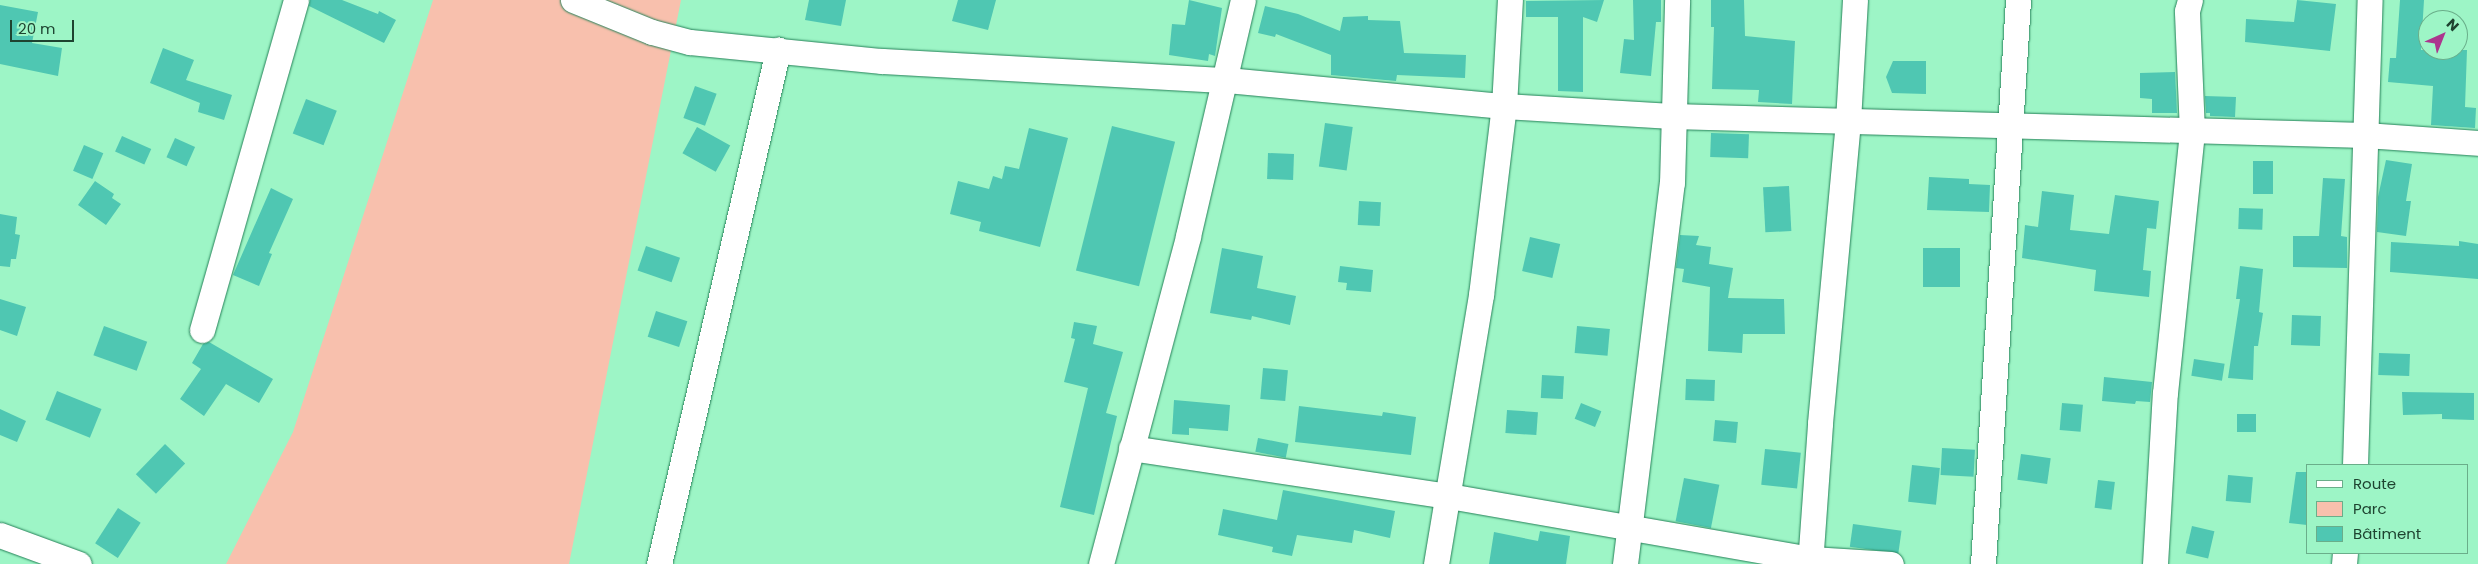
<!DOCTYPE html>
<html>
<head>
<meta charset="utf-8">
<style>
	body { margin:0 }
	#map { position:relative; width:2478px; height:564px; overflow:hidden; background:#9df5c6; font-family:Poppins,sans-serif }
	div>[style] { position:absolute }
	.green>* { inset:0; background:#f8c0ad }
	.building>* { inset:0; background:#4fc7b2; transform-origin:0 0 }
	.roads { filter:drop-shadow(0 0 1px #268259) drop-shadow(0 0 1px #268259) }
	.street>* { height:25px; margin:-12.5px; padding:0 12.5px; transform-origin:12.5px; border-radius:12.5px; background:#fff }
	span { translate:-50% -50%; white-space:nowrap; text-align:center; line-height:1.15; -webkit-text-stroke:5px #9df5c6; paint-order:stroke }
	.legend { position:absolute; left:2306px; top:464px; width:162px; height:90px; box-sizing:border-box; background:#9df5c6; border:1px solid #6aae8a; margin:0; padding:6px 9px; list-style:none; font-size:15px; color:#1e4330 }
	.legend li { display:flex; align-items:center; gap:10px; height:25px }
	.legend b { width:25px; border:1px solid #6aae8a }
	.north { position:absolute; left:2418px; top:10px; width:50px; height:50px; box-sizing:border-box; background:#9df5c6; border:1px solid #6aae8a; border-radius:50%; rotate:44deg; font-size:14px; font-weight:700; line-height:20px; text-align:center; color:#1e4330 }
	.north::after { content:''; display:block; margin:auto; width:18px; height:22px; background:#ac368e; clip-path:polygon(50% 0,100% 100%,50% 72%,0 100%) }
	.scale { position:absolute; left:10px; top:20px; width:64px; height:22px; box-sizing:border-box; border:2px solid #1e4330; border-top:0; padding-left:6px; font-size:15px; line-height:18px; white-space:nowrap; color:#1e4330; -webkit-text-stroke:4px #9df5c6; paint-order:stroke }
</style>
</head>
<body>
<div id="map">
	<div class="green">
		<i style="clip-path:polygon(433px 0,681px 0,569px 564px,226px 564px,293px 432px)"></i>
	</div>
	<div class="building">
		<i style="clip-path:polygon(310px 0,342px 0,378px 14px,379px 11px,396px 20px,384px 43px,309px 6px)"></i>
		<i style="clip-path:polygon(809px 0,846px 0,841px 26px,805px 20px)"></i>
		<i style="clip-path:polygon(958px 0,996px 0,988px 30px,952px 21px)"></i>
		<i style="clip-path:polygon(1189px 0,1222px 8px,1215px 56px,1209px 54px,1208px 61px,1169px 55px,1172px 24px,1185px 25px)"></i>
		<i style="clip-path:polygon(1604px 0,1597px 22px,1583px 17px,1583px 92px,1558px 91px,1558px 17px,1526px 17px,1526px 1px)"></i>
		<i style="clip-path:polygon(1633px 0,1661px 0,1661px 22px,1656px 22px,1651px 76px,1620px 73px,1624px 39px,1634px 40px)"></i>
		<i style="clip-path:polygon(1711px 0,1744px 0,1745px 36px,1795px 41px,1792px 104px,1758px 102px,1759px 90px,1712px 89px,1714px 27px,1711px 27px)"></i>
		<i style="clip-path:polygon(2297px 0,2336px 4px,2330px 51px,2245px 42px,2246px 19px,2294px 22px)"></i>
		<i style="clip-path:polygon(2400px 0,2424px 0,2421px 50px,2467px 50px,2465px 107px,2476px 108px,2475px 128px,2431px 125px,2433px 86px,2388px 82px,2390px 58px,2396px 58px)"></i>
		<i style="clip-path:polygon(0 5px,38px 12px,32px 43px,62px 48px,58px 76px,0 64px)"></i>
		<i style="clip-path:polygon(1265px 6px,1298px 14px,1340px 31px,1343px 17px,1368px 16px,1368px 20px,1400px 21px,1404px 53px,1466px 55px,1465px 78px,1397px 75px,1396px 81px,1331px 75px,1331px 55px,1276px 34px,1275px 37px,1258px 33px)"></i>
		<i style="clip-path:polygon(163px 48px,194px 60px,186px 80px,232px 95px,224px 120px,198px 112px,200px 103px,150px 83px)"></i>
		<i style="clip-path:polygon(1893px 61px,1926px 61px,1926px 94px,1892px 93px,1886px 77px)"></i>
		<i style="clip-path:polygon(2175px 72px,2177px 113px,2152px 113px,2152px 99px,2140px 98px,2140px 73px)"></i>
		<i style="left:695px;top:86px;width:23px;height:34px;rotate:20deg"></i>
		<i style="clip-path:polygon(2205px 96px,2236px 97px,2235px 117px,2210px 116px,2210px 113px,2206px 113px)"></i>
		<i style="left:306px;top:99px;width:33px;height:37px;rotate:21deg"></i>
		<i style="left:1325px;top:123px;width:28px;height:44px;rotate:8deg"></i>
		<i style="left:1112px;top:126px;width:65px;height:149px;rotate:14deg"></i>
		<i style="left:697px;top:127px;width:38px;height:30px;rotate:29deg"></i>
		<i style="clip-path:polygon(1029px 128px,1068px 138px,1040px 247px,979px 231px,981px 222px,950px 214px,958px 181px,989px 189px,993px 176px,1002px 179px,1005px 166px,1019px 169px)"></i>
		<i style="left:1711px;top:133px;width:38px;height:24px;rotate:2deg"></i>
		<i style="left:122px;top:136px;width:32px;height:17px;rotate:24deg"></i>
		<i style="left:175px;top:138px;width:22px;height:21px;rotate:24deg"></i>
		<i style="left:84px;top:145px;width:21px;height:28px;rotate:23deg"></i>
		<i style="left:1268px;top:153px;width:26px;height:26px;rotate:2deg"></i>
		<i style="clip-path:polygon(2386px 160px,2412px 164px,2406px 201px,2411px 201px,2406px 236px,2377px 232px,2378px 197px)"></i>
		<i style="left:2253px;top:161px;width:20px;height:33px"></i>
		<i style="clip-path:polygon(1929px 177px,1969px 179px,1969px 184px,1990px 185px,1989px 212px,1927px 210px)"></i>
		<i style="clip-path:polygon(2323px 178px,2345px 179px,2341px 236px,2347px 237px,2347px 268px,2293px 267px,2293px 236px,2319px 236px)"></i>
		<i style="clip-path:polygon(95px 181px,114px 194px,112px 198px,121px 204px,106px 225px,78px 205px)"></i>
		<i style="left:1789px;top:186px;width:45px;height:26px;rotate:87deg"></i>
		<i style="clip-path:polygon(271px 188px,293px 199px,269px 253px,272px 254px,259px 286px,233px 275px)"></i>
		<i style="clip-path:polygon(2042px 191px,2074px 195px,2070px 230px,2109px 234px,2115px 195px,2159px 201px,2156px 229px,2147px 228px,2143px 270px,2151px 271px,2149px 297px,2094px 291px,2096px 270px,2022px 258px,2025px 225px,2038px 227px)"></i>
		<i style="left:1359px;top:201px;width:22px;height:24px;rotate:3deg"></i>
		<i style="left:2239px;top:208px;width:24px;height:21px;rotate:2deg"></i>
		<i style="clip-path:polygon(0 214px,17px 217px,15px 234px,20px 235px,16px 259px,11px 259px,10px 267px,0 266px)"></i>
		<i style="clip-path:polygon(1680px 235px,1699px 236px,1696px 245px,1711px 247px,1709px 264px,1733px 268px,1728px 298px,1784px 299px,1785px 334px,1743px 334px,1742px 353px,1708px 351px,1710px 287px,1682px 282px,1684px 269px,1676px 268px)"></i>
		<i style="left:1530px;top:237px;width:31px;height:35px;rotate:13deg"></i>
		<i style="clip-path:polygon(2459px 241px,2478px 244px,2478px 279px,2390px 272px,2391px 242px,2459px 246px)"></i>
		<i style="left:646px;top:246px;width:36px;height:26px;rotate:19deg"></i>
		<i style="clip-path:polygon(1222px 248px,1263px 256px,1257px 288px,1296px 296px,1290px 325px,1252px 316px,1251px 320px,1210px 313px)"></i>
		<i style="left:1923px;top:248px;width:37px;height:39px"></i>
		<i style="clip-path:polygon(1340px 266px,1373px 270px,1371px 292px,1346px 290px,1347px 283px,1338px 282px)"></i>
		<i style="clip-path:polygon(2240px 266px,2263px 269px,2259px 312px,2263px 313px,2258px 346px,2254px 346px,2253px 380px,2228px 378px,2240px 299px,2236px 299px)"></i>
		<i style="clip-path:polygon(0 299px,26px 307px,17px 336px,0 330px)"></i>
		<i style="left:656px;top:311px;width:33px;height:27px;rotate:18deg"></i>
		<i style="left:2292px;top:315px;width:29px;height:30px;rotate:2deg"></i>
		<i style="clip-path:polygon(1074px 322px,1097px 326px,1093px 344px,1123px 352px,1106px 413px,1117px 416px,1094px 515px,1060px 507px,1088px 388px,1064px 382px,1075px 339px,1071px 338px)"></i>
		<i style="left:104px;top:326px;width:46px;height:31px;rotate:20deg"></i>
		<i style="left:1577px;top:326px;width:33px;height:27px;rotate:5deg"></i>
		<i style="clip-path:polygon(209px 342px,273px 379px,259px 403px,226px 384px,204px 416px,180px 399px,201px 369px,192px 363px,203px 344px)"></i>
		<i style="left:2379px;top:353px;width:31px;height:22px;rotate:2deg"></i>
		<i style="left:2194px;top:359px;width:31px;height:17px;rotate:9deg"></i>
		<i style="left:1263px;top:368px;width:25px;height:31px;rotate:5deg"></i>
		<i style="left:1542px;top:375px;width:22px;height:23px;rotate:3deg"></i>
		<i style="clip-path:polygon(2104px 377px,2152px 382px,2150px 402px,2136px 401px,2135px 404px,2102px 401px)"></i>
		<i style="left:1686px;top:379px;width:29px;height:21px;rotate:2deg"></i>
		<i style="left:57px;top:391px;width:48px;height:31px;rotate:22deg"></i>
		<i style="clip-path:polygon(2402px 392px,2474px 393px,2474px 420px,2442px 419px,2442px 414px,2403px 415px)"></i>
		<i style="clip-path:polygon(1174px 400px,1230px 405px,1228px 431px,1189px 428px,1189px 435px,1172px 434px)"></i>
		<i style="left:1581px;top:403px;width:22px;height:17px;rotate:22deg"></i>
		<i style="left:2062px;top:403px;width:21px;height:27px;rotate:5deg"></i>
		<i style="clip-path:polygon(1299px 406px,1382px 416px,1383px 412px,1416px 417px,1411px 455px,1295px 442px)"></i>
		<i style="clip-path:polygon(0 409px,26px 421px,17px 442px,0 435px)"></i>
		<i style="left:1507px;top:410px;width:31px;height:23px;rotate:4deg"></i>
		<i style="left:2237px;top:414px;width:19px;height:18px"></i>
		<i style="left:1715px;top:420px;width:23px;height:21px;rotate:5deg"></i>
		<i style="left:1258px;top:438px;width:31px;height:14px;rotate:11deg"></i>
		<i style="left:165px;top:444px;width:28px;height:42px;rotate:44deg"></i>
		<i style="left:1942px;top:448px;width:33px;height:27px;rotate:3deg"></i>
		<i style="left:1765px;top:449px;width:36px;height:36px;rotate:6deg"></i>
		<i style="left:2021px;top:454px;width:30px;height:26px;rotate:8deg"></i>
		<i style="left:1912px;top:465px;width:28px;height:37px;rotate:6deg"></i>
		<i style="clip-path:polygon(2296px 472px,2307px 472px,2307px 525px,2289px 523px)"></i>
		<i style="left:2228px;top:475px;width:25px;height:26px;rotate:5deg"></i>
		<i style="left:1684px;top:478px;width:36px;height:44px;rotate:11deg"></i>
		<i style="left:2098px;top:480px;width:17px;height:28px;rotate:7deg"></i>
		<i style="clip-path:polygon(1283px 490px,1395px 511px,1390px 538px,1354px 530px,1352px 543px,1297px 535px,1292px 556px,1272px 552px,1273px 547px,1218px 535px,1223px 509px,1277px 520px)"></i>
		<i style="left:118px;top:508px;width:27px;height:42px;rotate:33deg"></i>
		<i style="left:1853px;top:524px;width:49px;height:23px;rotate:8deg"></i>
		<i style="left:2192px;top:526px;width:23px;height:28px;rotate:13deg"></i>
		<i style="clip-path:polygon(1540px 531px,1570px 536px,1566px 564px,1489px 564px,1494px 532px,1538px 541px)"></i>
	</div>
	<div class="roads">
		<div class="street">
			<i style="left:573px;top:0;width:85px;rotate:22.1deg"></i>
			<i style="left:652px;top:32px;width:39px;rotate:15deg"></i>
			<i style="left:690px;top:42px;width:193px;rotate:5.7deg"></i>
			<i style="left:882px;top:61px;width:346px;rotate:3.2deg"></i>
			<i style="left:1227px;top:80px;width:278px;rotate:5.4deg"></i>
			<i style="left:1504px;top:106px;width:168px;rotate:3.4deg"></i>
			<i style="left:1672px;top:116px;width:693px;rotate:1.57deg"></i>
			<i style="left:2365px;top:135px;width:113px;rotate:4deg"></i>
			<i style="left:202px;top:330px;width:343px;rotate:-74.1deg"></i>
			<i style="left:1131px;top:448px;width:322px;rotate:8.6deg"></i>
			<i style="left:1449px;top:496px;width:367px;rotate:9.9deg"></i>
			<i style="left:1811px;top:559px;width:80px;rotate:3.6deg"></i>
			<i style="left:2355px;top:465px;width:465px;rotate:-88.2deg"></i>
			<i style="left:0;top:535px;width:84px;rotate:20.2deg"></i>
			<i style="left:659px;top:564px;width:528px;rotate:-76.96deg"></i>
			<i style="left:1101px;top:564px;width:339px;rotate:-75.1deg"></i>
			<i style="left:1188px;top:236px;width:242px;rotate:-76.9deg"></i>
			<i style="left:1436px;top:564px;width:273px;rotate:-80.5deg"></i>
			<i style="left:1481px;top:295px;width:190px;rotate:-83.1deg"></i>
			<i style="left:1504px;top:106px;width:106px;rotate:-86.8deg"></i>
			<i style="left:1625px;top:564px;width:384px;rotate:-83deg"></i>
			<i style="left:1672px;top:183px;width:183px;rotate:-88.4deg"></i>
			<i style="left:1810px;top:564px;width:141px;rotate:-85.9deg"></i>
			<i style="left:1820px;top:423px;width:303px;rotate:-84.7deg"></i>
			<i style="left:1848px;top:121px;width:121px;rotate:-86.7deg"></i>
			<i style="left:1983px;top:564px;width:565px;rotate:-86.45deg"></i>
			<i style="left:2155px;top:564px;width:171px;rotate:-86.7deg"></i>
			<i style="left:2165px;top:393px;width:262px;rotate:-84.1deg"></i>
			<i style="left:2192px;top:132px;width:121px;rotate:-92.4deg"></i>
			<i style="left:2187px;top:11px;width:11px;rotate:-75deg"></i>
			<i style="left:2344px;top:564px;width:11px;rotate:-85deg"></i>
		</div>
	</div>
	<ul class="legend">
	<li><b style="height:6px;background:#fff"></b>Route</li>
	<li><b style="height:14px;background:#f8c0ad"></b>Parc</li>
	<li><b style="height:14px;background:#4fc7b2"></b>Bâtiment</li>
	</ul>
	<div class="north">N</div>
	<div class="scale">20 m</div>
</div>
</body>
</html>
